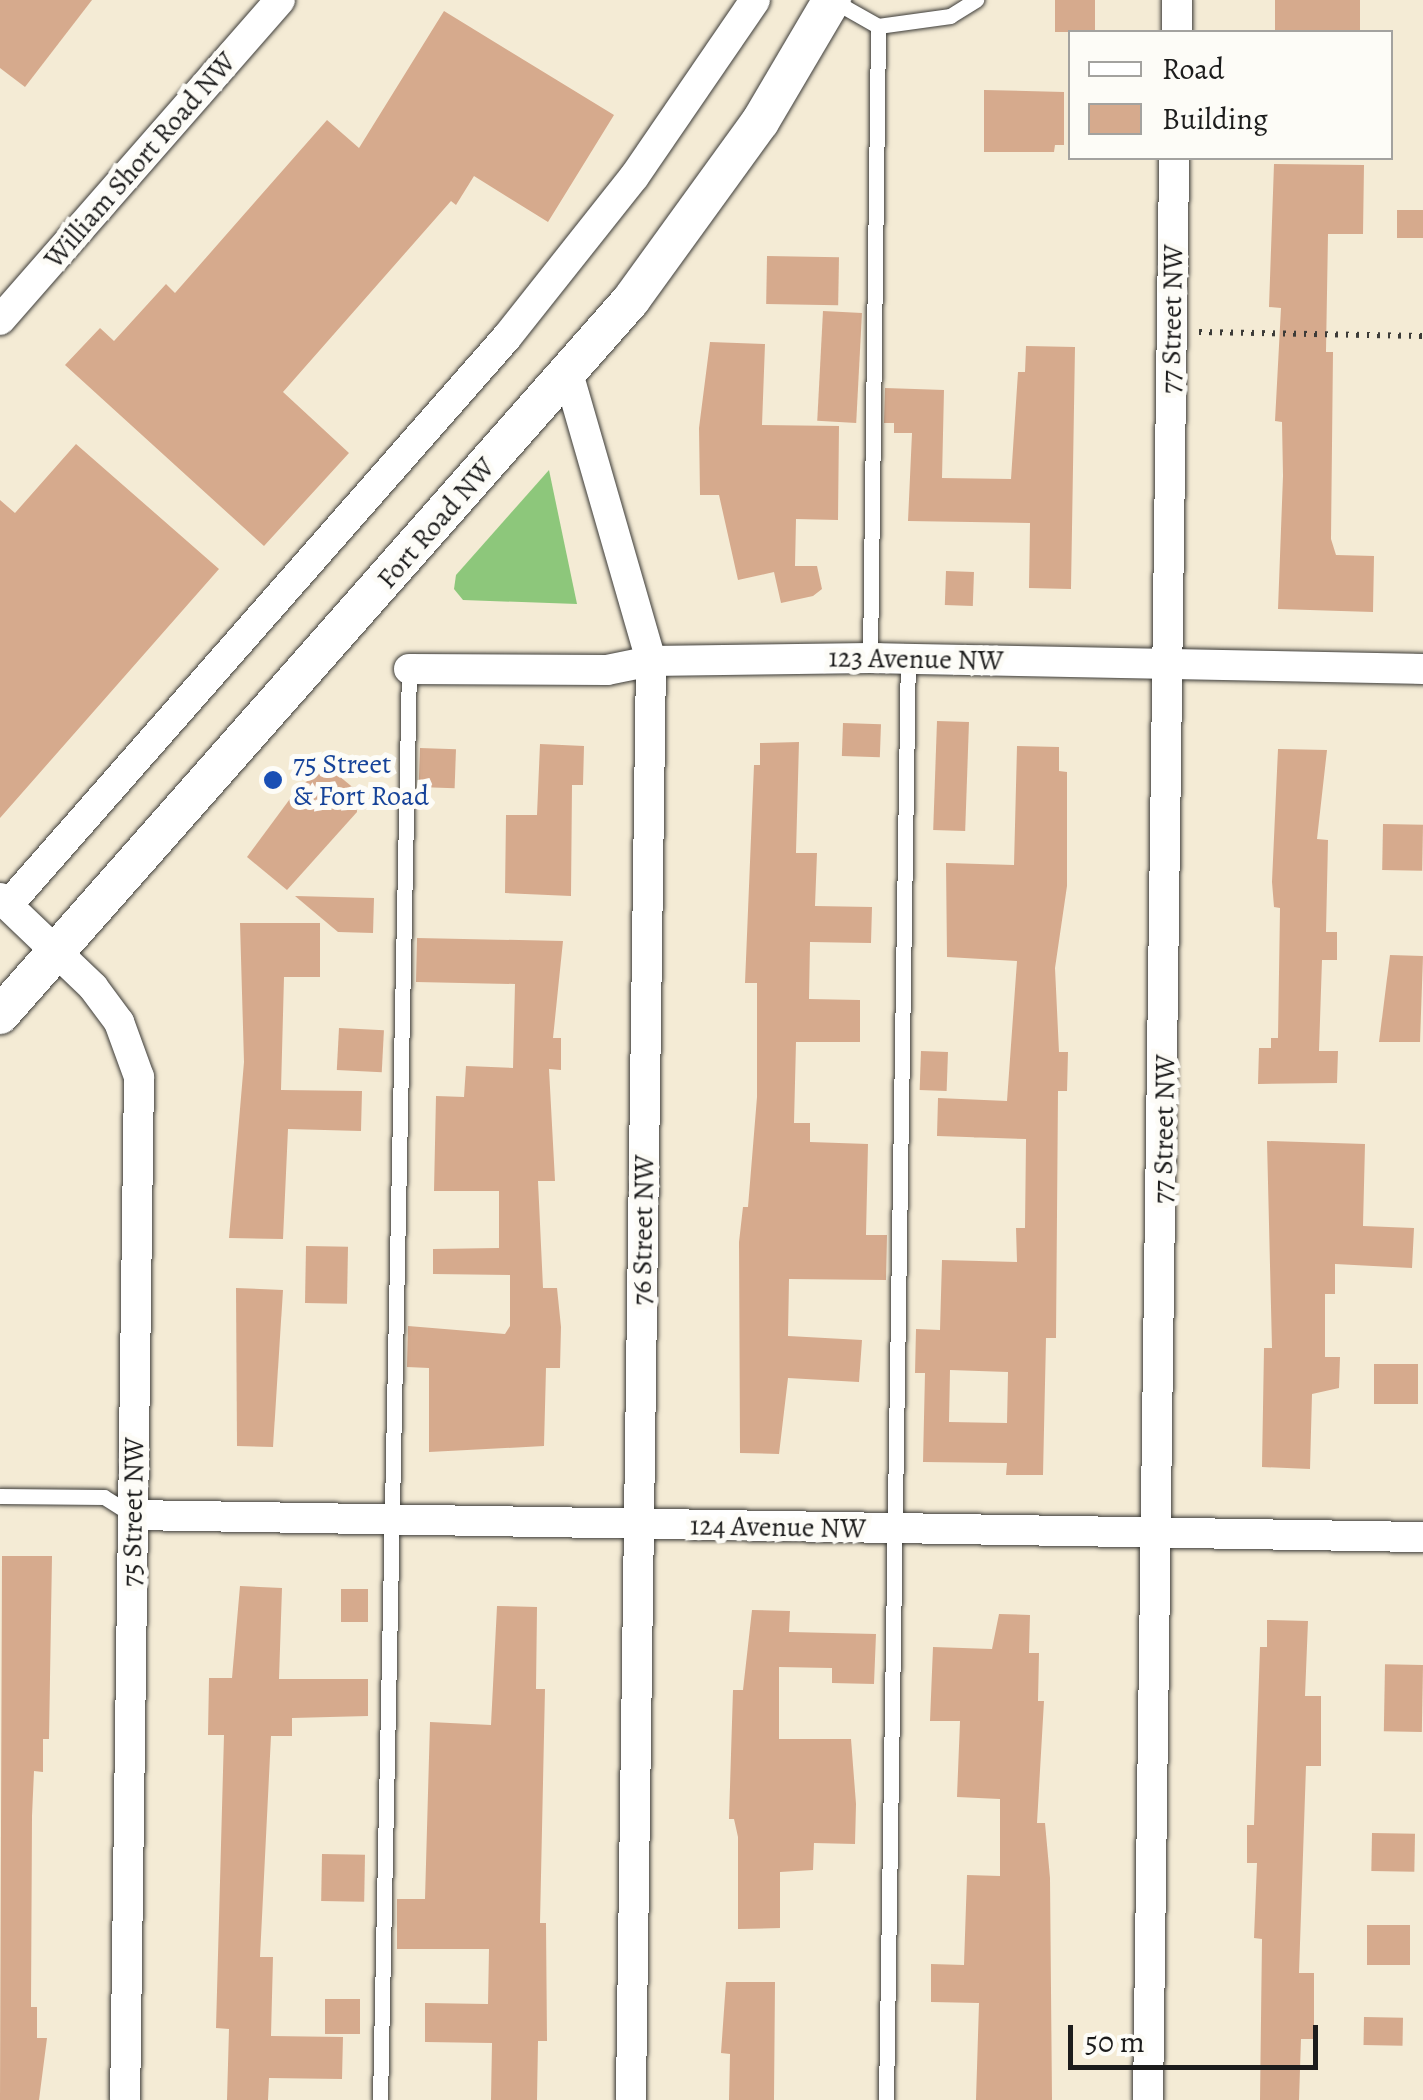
<!DOCTYPE html>
<html>
<head>
<meta charset="utf-8">
<style>
	body { margin:0 }
	#map { position:relative; width:1423px; height:2100px; overflow:hidden; background:#f4ebd5; font-family:Alegreya,serif }
	div>[style] { position:absolute }
	.green>* { inset:0; background:#8dc77b }
	.building>* { inset:0; background:#d6aa8d; transform-origin:0 0 }
	.path>* { height:6px; margin-top:-3px; transform-origin:0; background:repeating-linear-gradient(90deg,#3c3b38 0 2.5px,transparent 0 10.5px) }
	.roads { filter:drop-shadow(0 0 2px #3c3b38) drop-shadow(0 0 2px #3c3b38) }
	.service>* { height:15px; margin:-7.5px; padding:0 7.5px; transform-origin:7.5px; border-radius:7.5px; background:#fff }
	.minor>* { height:30px; margin:-15px; padding:0 15px; transform-origin:15px; border-radius:15px; background:#fff }
	.tertiary>* { height:38px; margin:-19px; padding:0 19px; transform-origin:19px; border-radius:19px; background:#fff }
	.dots>* { width:28px; height:28px; translate:-50% -50%; box-sizing:border-box; border:5px solid #fdfcf7; border-radius:50% }
	span { translate:-50% -50%; white-space:nowrap; text-align:center; line-height:1.15; -webkit-text-stroke:10px #fdfcf7; paint-order:stroke }
	.street-label { font-size:28px; color:#1c1c1c }
	.transit-label { font-size:28px; color:#164399 }
	.left { translate:0 -50%; text-align:left }
	.legend { position:absolute; left:1068px; top:30px; width:325px; height:130px; box-sizing:border-box; background:#fdfcf7; border:2px solid #a3a29f; margin:0; padding:12px 18px; list-style:none; font-size:30px; color:#1c1c1c }
	.legend li { display:flex; align-items:center; gap:20px; height:50px }
	.legend b { width:50px; border:2px solid #a3a29f }
	.scale { position:absolute; left:1068px; top:2025px; width:250px; height:45px; box-sizing:border-box; border:5px solid #1c1c1c; border-top:0; padding-left:12px; font-size:30px; line-height:35px; white-space:nowrap; color:#1c1c1c; -webkit-text-stroke:8px #fdfcf7; paint-order:stroke }
</style>
</head>
<body>
<div id="map">
	<div class="green">
		<i style="clip-path:polygon(549px 470px,577px 604px,463px 600px,454px 589px,456px 575px)"></i>
	</div>
	<div class="building">
		<i style="clip-path:polygon(0 0,92px 0,25px 87px,0 68px)"></i>
		<i style="left:1055px;top:0;width:40px;height:32px"></i>
		<i style="left:1275px;top:0;width:85px;height:32px"></i>
		<i style="clip-path:polygon(444px 11px,614px 115px,548px 222px,474px 176px,456px 205px,451px 201px,283px 392px,349px 453px,264px 546px,65px 365px,100px 328px,114px 341px,166px 284px,175px 293px,327px 120px,359px 148px)"></i>
		<i style="clip-path:polygon(984px 90px,1064px 92px,1064px 145px,1055px 145px,1054px 152px,984px 152px)"></i>
		<i style="clip-path:polygon(1274px 164px,1364px 165px,1363px 234px,1328px 234px,1326px 352px,1333px 352px,1331px 539px,1336px 555px,1374px 556px,1373px 612px,1278px 609px,1283px 476px,1282px 422px,1275px 421px,1281px 308px,1269px 307px)"></i>
		<i style="left:1397px;top:210px;width:26px;height:28px"></i>
		<i style="left:767px;top:256px;width:72px;height:48px;rotate:1deg"></i>
		<i style="left:823px;top:311px;width:39px;height:110px;rotate:3deg"></i>
		<i style="clip-path:polygon(710px 342px,765px 344px,762px 425px,839px 426px,838px 520px,796px 519px,795px 566px,817px 566px,822px 589px,813px 596px,781px 603px,774px 572px,738px 580px,719px 495px,700px 495px,699px 428px)"></i>
		<i style="clip-path:polygon(1026px 346px,1075px 347px,1071px 589px,1029px 588px,1030px 523px,908px 521px,912px 433px,894px 433px,894px 423px,884px 423px,885px 388px,944px 390px,942px 478px,1011px 479px,1018px 372px,1025px 372px)"></i>
		<i style="clip-path:polygon(76px 444px,219px 569px,0 818px,0 500px,15px 513px)"></i>
		<i style="left:946px;top:571px;width:28px;height:34px;rotate:2deg"></i>
		<i style="left:937px;top:721px;width:32px;height:109px;rotate:2deg"></i>
		<i style="left:843px;top:723px;width:38px;height:33px;rotate:2deg"></i>
		<i style="clip-path:polygon(799px 742px,796px 853px,817px 853px,815px 906px,872px 907px,871px 943px,810px 942px,809px 999px,860px 1000px,860px 1042px,796px 1042px,794px 1123px,810px 1123px,810px 1142px,868px 1144px,866px 1235px,887px 1235px,886px 1280px,789px 1279px,788px 1336px,862px 1340px,859px 1382px,788px 1378px,779px 1454px,740px 1453px,739px 1242px,743px 1207px,748px 1207px,757px 1097px,757px 983px,745px 983px,754px 765px,760px 765px,760px 743px)"></i>
		<i style="clip-path:polygon(540px 744px,584px 746px,583px 785px,572px 785px,571px 896px,505px 893px,506px 815px,537px 815px)"></i>
		<i style="clip-path:polygon(evenodd,1017px 746px,1059px 747px,1059px 771px,1067px 772px,1067px 886px,1055px 968px,1059px 1052px,1068px 1052px,1067px 1091px,1058px 1091px,1056px 1338px,1046px 1338px,1043px 1475px,1006px 1475px,1007px 1463px,923px 1462px,925px 1373px,915px 1373px,916px 1329px,940px 1330px,942px 1260px,1017px 1262px,1016px 1228px,1025px 1228px,1026px 1139px,937px 1136px,938px 1098px,1007px 1101px,1017px 961px,947px 957px,946px 863px,1014px 865px,1017px 746px,950px 1370px,1008px 1372px,1007px 1423px,949px 1422px,950px 1370px)"></i>
		<i style="left:420px;top:748px;width:36px;height:39px;rotate:2deg"></i>
		<i style="clip-path:polygon(1278px 749px,1327px 750px,1317px 839px,1328px 840px,1326px 932px,1337px 932px,1337px 960px,1322px 960px,1319px 1051px,1338px 1051px,1337px 1083px,1258px 1084px,1259px 1048px,1271px 1048px,1271px 1038px,1278px 1038px,1280px 908px,1274px 907px,1272px 882px)"></i>
		<i style="clip-path:polygon(327px 766px,356px 790px,357px 812px,287px 890px,247px 857px,298px 788px)"></i>
		<i style="left:1383px;top:824px;width:40px;height:46px;rotate:1deg"></i>
		<i style="clip-path:polygon(295px 896px,374px 898px,373px 933px,338px 932px)"></i>
		<i style="clip-path:polygon(240px 923px,320px 923px,320px 977px,284px 977px,281px 1090px,362px 1091px,361px 1131px,288px 1129px,283px 1239px,229px 1238px,244px 1062px)"></i>
		<i style="clip-path:polygon(417px 938px,563px 941px,553px 1038px,561px 1038px,561px 1070px,549px 1069px,555px 1181px,538px 1181px,543px 1288px,557px 1288px,561px 1327px,560px 1368px,546px 1368px,544px 1446px,429px 1452px,429px 1368px,407px 1367px,408px 1326px,505px 1334px,510px 1326px,510px 1275px,433px 1274px,433px 1249px,499px 1248px,499px 1191px,434px 1191px,436px 1096px,464px 1097px,466px 1066px,513px 1068px,515px 984px,416px 982px)"></i>
		<i style="clip-path:polygon(1390px 955px,1423px 956px,1420px 1042px,1379px 1042px)"></i>
		<i style="left:339px;top:1028px;width:45px;height:42px;rotate:3deg"></i>
		<i style="left:921px;top:1051px;width:27px;height:39px;rotate:2deg"></i>
		<i style="clip-path:polygon(1267px 1141px,1365px 1144px,1363px 1226px,1414px 1228px,1412px 1268px,1335px 1264px,1335px 1294px,1325px 1294px,1325px 1357px,1340px 1357px,1339px 1388px,1312px 1394px,1310px 1469px,1262px 1467px,1264px 1348px,1272px 1348px)"></i>
		<i style="left:306px;top:1246px;width:42px;height:57px;rotate:1deg"></i>
		<i style="clip-path:polygon(236px 1288px,283px 1290px,273px 1447px,237px 1446px)"></i>
		<i style="left:1374px;top:1364px;width:44px;height:40px"></i>
		<i style="clip-path:polygon(2px 1556px,52px 1556px,49px 1739px,43px 1739px,43px 1772px,34px 1771px,32px 1816px,31px 2007px,37px 2007px,37px 2038px,47px 2038px,39px 2100px,0 2100px)"></i>
		<i style="clip-path:polygon(240px 1586px,282px 1588px,279px 1679px,368px 1679px,368px 1716px,292px 1718px,292px 1736px,271px 1736px,260px 1957px,273px 1957px,271px 2036px,343px 2037px,342px 2079px,269px 2078px,268px 2100px,227px 2100px,229px 2029px,216px 2028px,224px 1735px,208px 1735px,209px 1678px,232px 1678px)"></i>
		<i style="left:341px;top:1589px;width:27px;height:33px"></i>
		<i style="clip-path:polygon(497px 1606px,537px 1607px,536px 1689px,545px 1689px,540px 1923px,546px 1923px,547px 2041px,538px 2041px,537px 2100px,491px 2100px,492px 2043px,425px 2042px,425px 2003px,488px 2004px,489px 1949px,397px 1949px,397px 1899px,425px 1899px,430px 1722px,491px 1725px)"></i>
		<i style="clip-path:polygon(752px 1610px,790px 1611px,789px 1632px,876px 1634px,874px 1684px,832px 1683px,832px 1668px,779px 1667px,779px 1739px,851px 1739px,856px 1804px,855px 1844px,814px 1843px,813px 1870px,780px 1872px,780px 1928px,738px 1929px,738px 1837px,734px 1819px,729px 1819px,733px 1690px,743px 1690px)"></i>
		<i style="clip-path:polygon(999px 1614px,1030px 1615px,1029px 1653px,1039px 1653px,1038px 1701px,1044px 1701px,1037px 1823px,1045px 1823px,1050px 1878px,1052px 2100px,976px 2100px,979px 2003px,931px 2002px,931px 1964px,964px 1965px,967px 1875px,1000px 1876px,1000px 1799px,957px 1797px,960px 1721px,930px 1721px,933px 1647px,992px 1649px)"></i>
		<i style="clip-path:polygon(1267px 1620px,1308px 1621px,1305px 1696px,1321px 1696px,1321px 1766px,1306px 1766px,1299px 1973px,1314px 1973px,1314px 2039px,1301px 2039px,1299px 2100px,1260px 2100px,1262px 1939px,1254px 1938px,1257px 1863px,1247px 1863px,1247px 1825px,1254px 1825px,1260px 1647px,1267px 1647px)"></i>
		<i style="left:1423px;top:1665px;width:67px;height:38px;rotate:91deg"></i>
		<i style="left:1372px;top:1833px;width:43px;height:38px;rotate:1deg"></i>
		<i style="left:322px;top:1854px;width:43px;height:47px;rotate:1deg"></i>
		<i style="left:1367px;top:1925px;width:43px;height:40px"></i>
		<i style="clip-path:polygon(726px 1982px,775px 1982px,774px 2100px,729px 2100px,730px 2054px,721px 2053px)"></i>
		<i style="left:325px;top:1999px;width:35px;height:35px"></i>
		<i style="left:1364px;top:2017px;width:39px;height:28px;rotate:1deg"></i>
	</div>
	<div class="path">
		<i style="left:1199px;top:332px;width:224px;rotate:1deg"></i>
	</div>
	<div class="roads">
		<div class="service">
			<i style="left:832px;top:0;width:53px;rotate:29.5deg"></i>
			<i style="left:878px;top:26px;width:73px;rotate:-7.9deg"></i>
			<i style="left:950px;top:16px;width:31px;rotate:-32deg"></i>
			<i style="left:870px;top:658px;width:632px;rotate:-89.27deg"></i>
			<i style="left:0;top:1496px;width:104px;rotate:0.6deg"></i>
			<i style="left:104px;top:1497px;width:34px;rotate:32deg"></i>
			<i style="left:380px;top:2100px;width:1431px;rotate:-88.84deg"></i>
			<i style="left:886px;top:2100px;width:1442px;rotate:-89.13deg"></i>
		</div>
		<div class="minor">
			<i style="left:1177px;top:32px;width:32px;rotate:-90deg"></i>
			<i style="left:0;top:320px;width:425px;rotate:-48.8deg"></i>
			<i style="left:568px;top:373px;width:300px;rotate:73.9deg"></i>
			<i style="left:651px;top:661px;width:1439px;rotate:90.8deg"></i>
			<i style="left:409px;top:669px;width:198px;rotate:0.3deg"></i>
			<i style="left:607px;top:670px;width:45px;rotate:-11.6deg"></i>
			<i style="left:651px;top:661px;width:219px;rotate:-0.8deg"></i>
			<i style="left:870px;top:658px;width:553px;rotate:1.14deg"></i>
			<i style="left:0;top:898px;width:129px;rotate:43.7deg"></i>
			<i style="left:93px;top:987px;width:44px;rotate:53.4deg"></i>
			<i style="left:119px;top:1022px;width:59px;rotate:70deg"></i>
			<i style="left:139px;top:1077px;width:1023px;rotate:90.78deg"></i>
			<i style="left:8px;top:905px;width:756px;rotate:-48.7deg"></i>
			<i style="left:507px;top:337px;width:204px;rotate:-51.6deg"></i>
			<i style="left:634px;top:177px;width:214px;rotate:-55.6deg"></i>
			<i style="left:133px;top:1515px;width:1290px;rotate:0.98deg"></i>
			<i style="left:1148px;top:2100px;width:1942px;rotate:-89.23deg"></i>
		</div>
		<div class="tertiary">
			<i style="left:0;top:1015px;width:954px;rotate:-48.57deg"></i>
			<i style="left:631px;top:300px;width:220px;rotate:-54.1deg"></i>
			<i style="left:760px;top:122px;width:142px;rotate:-59.5deg"></i>
		</div>
	</div>
	<div class="dots">
		<i style="left:273px;top:780px;background:#1a4fb4"></i>
	</div>
	<div class="street-label">
		<span style="left:140px;top:160px;rotate:-49deg">William Short Road NW</span>
		<span style="left:1172px;top:319px;rotate:-89deg">77 Street NW</span>
		<span style="left:436px;top:523px;rotate:-49deg">Fort Road NW</span>
		<span style="left:916px;top:659px;rotate:1deg">123 Avenue NW</span>
		<span style="left:1164px;top:1129px;rotate:-89deg">77 Street NW</span>
		<span style="left:643px;top:1230px;rotate:-89deg">76 Street NW</span>
		<span style="left:133px;top:1512px;rotate:-89deg">75 Street NW</span>
		<span style="left:778px;top:1527px;rotate:1deg">124 Avenue NW</span>
	</div>
	<div class="transit-label">
		<span class="left" style="left:293px;top:780px">75 Street<br>&amp; Fort Road</span>
	</div>
	<ul class="legend">
	<li><b style="height:12px;background:#fff"></b>Road</li>
	<li><b style="height:28px;background:#d6aa8d"></b>Building</li>
	</ul>
	<div class="scale">50 m</div>
</div>
</body>
</html>
